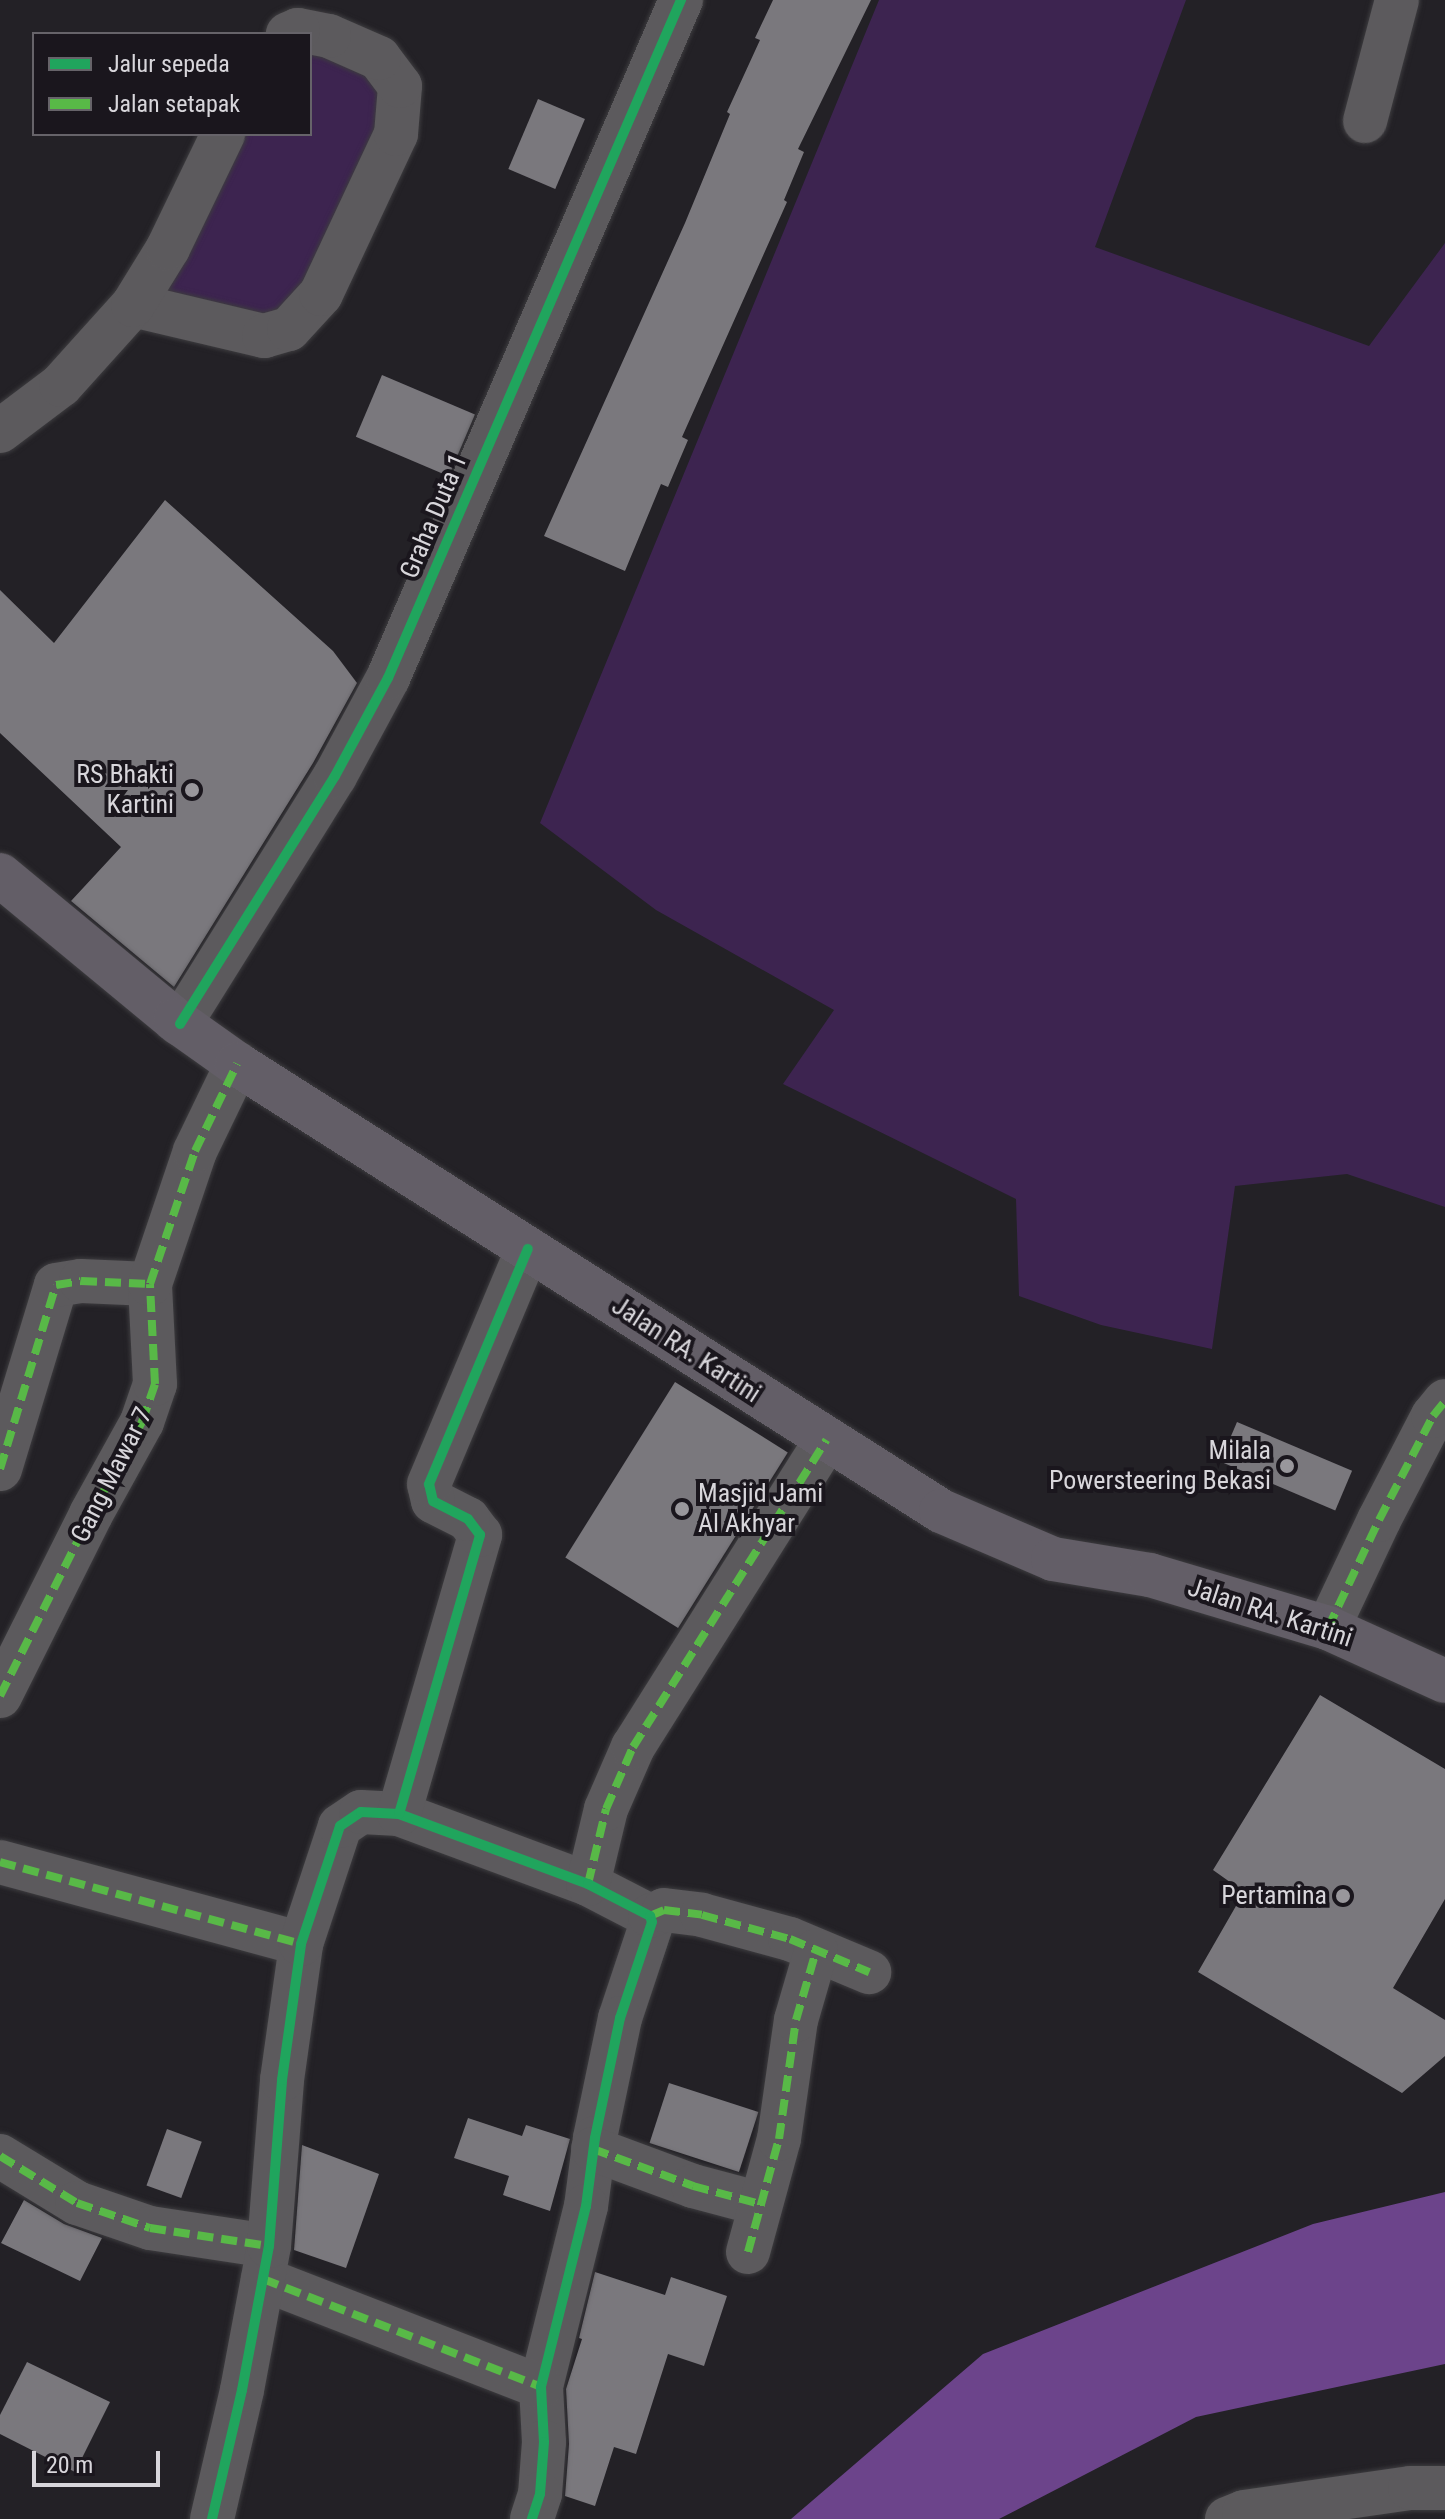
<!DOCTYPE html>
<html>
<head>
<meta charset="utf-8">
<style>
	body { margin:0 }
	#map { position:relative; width:1445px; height:2519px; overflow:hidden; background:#232126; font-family:"Roboto Condensed",sans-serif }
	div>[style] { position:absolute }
	.green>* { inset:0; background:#3d2450 }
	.water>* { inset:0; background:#6c448b }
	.building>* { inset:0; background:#7a787d; transform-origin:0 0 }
	.roads { filter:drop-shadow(0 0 2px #3d3c3f) drop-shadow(0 0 2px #3d3c3f) }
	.minor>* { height:44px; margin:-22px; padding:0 22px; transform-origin:22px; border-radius:22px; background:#5c5a5d }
	.primary>* { height:44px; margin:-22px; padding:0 22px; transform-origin:22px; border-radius:22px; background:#635e67 }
	.quiet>* { height:8px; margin-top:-4px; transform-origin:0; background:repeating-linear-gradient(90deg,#58b947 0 16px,transparent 0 24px) }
	.cycleway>* { height:10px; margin:-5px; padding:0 5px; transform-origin:5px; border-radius:5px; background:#20a55d }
	.dots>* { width:22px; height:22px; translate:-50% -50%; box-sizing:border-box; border:4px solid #1a161d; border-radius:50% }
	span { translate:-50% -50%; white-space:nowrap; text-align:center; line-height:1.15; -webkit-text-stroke:8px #1a161d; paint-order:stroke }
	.street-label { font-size:26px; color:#d8d6db }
	.poi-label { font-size:26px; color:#d8d6db }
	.right { translate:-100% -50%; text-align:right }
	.left { translate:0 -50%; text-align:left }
	.legend { position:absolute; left:32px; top:32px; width:280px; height:104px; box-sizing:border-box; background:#1a161d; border:2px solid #666369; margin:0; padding:10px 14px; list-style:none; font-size:24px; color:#d8d6db }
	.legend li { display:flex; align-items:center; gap:16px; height:40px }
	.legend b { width:40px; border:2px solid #666369 }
	.scale { position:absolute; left:32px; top:2451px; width:128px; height:36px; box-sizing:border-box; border:4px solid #d8d6db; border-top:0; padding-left:10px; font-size:24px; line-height:28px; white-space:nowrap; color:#d8d6db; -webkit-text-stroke:6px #1a161d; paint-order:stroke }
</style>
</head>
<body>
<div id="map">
	<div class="green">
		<i style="clip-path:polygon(879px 0,1186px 0,1095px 247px,1369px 346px,1445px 243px,1445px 1207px,1347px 1174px,1235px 1186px,1212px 1349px,1101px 1325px,1019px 1296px,1016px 1199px,783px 1084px,834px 1010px,656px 910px,540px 823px)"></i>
		<i style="clip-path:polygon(310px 34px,400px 86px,290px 329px,133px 305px,223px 134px,310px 134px)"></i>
	</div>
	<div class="water">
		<i style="clip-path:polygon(1445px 2192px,1445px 2364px,1196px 2417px,999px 2519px,791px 2519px,983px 2354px,1313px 2224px)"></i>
	</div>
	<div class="building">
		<i style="clip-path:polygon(773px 0,871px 0,798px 149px,804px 152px,784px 200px,787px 202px,682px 437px,688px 440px,668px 487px,661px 484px,625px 571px,544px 536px,685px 223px,730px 114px,727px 112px,760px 40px,755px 38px)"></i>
		<i style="left:538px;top:99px;width:51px;height:76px;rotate:23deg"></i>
		<i style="left:382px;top:375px;width:101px;height:67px;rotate:23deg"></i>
		<i style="clip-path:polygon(165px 500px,333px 651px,357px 683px,313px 763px,174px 987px,71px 901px,121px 847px,0 733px,0 590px,54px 643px)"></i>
		<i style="left:675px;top:1382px;width:133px;height:207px;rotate:32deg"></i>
		<i style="left:1237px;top:1422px;width:125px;height:43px;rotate:23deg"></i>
		<i style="clip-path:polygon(1320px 1695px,1445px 1769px,1445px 1899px,1393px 1988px,1445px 2020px,1445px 2056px,1402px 2093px,1198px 1972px,1244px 1892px,1213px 1870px)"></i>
		<i style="left:669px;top:2083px;width:94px;height:63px;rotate:18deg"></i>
		<i style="clip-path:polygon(468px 2118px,522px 2136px,526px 2125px,570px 2139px,550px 2211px,503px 2195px,509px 2176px,454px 2158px)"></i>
		<i style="left:167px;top:2129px;width:37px;height:60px;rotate:20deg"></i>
		<i style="clip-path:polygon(302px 2145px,379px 2174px,346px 2268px,294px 2250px)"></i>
		<i style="clip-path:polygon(24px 2200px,64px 2224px,102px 2238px,80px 2281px,1px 2243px)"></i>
		<i style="clip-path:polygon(595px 2272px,665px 2295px,671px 2277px,727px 2296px,704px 2366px,668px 2354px,636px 2454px,614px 2447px,595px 2506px,565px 2496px,569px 2444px,566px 2389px,582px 2339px,579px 2338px)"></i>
		<i style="clip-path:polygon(27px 2362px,110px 2402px,75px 2472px,0 2434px,0 2415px)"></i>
	</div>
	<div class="roads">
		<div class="minor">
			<i style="left:1365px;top:121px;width:125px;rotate:-75.2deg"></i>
			<i style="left:133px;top:305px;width:135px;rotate:13.3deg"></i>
			<i style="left:264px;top:336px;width:26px;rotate:-16deg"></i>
			<i style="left:289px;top:329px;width:47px;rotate:-47.6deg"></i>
			<i style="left:321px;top:294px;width:177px;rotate:-64.9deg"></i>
			<i style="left:396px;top:134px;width:48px;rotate:-85.2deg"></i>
			<i style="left:400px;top:86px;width:35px;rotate:-127deg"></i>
			<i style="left:379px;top:58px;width:55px;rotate:-156.3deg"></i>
			<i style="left:329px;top:36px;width:32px;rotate:-169deg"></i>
			<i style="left:298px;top:30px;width:11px;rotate:158deg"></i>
			<i style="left:0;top:431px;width:76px;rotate:-37deg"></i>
			<i style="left:61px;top:385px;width:108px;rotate:-48deg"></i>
			<i style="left:133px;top:305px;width:67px;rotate:-58.4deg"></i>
			<i style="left:168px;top:248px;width:127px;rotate:-64.2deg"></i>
			<i style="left:180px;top:1024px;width:292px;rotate:-58deg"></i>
			<i style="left:335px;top:776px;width:111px;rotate:-61.6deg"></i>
			<i style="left:388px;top:678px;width:739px;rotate:-66.63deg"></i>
			<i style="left:0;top:1469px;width:192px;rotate:-73.1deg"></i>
			<i style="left:56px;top:1285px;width:25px;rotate:-9deg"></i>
			<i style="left:81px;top:1281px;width:69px;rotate:2.5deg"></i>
			<i style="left:1328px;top:1628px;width:119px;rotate:-64.7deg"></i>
			<i style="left:1379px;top:1520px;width:117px;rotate:-62.6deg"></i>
			<i style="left:1433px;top:1416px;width:19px;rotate:-51deg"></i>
			<i style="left:0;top:1696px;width:203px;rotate:-63.4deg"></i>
			<i style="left:91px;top:1514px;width:105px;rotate:-61deg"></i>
			<i style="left:142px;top:1422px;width:40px;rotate:-71.1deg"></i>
			<i style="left:155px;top:1384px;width:100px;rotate:-92.9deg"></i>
			<i style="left:150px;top:1284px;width:140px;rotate:-71.3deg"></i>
			<i style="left:195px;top:1151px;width:97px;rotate:-64.2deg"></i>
			<i style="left:399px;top:1814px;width:202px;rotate:20.3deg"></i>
			<i style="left:588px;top:1884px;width:70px;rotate:27.3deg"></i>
			<i style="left:650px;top:1916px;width:6px;rotate:72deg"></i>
			<i style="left:652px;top:1922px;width:101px;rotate:108.4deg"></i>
			<i style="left:620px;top:2018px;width:123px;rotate:101.8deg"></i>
			<i style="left:595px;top:2138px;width:69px;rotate:97.5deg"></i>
			<i style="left:586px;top:2206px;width:187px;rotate:104deg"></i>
			<i style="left:541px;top:2387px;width:55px;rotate:86.9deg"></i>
			<i style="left:544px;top:2442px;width:52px;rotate:94.4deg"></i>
			<i style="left:540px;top:2494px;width:26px;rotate:108deg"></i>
			<i style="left:0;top:1862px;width:312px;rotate:15.2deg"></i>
			<i style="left:588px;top:1884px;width:77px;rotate:-76.5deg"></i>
			<i style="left:606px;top:1809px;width:68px;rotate:-66.5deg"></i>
			<i style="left:633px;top:1747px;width:363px;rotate:-57.8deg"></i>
			<i style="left:650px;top:1916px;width:15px;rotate:-23deg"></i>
			<i style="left:664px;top:1910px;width:38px;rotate:7deg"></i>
			<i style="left:702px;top:1915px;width:91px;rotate:15.3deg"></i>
			<i style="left:790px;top:1939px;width:86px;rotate:22.7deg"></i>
			<i style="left:593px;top:2149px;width:107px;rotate:20.3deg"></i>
			<i style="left:693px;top:2186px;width:69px;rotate:15deg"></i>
			<i style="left:0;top:2156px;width:90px;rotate:31.4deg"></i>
			<i style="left:77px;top:2203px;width:77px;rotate:18.9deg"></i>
			<i style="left:150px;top:2228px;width:120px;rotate:8.6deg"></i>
			<i style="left:748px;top:2252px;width:117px;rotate:-74.7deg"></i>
			<i style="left:779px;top:2139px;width:120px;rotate:-81.9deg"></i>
			<i style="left:796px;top:2020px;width:72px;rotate:-73.8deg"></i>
			<i style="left:263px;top:2279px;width:298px;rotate:21.2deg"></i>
			<i style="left:212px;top:2519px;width:132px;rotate:-76.9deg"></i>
			<i style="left:242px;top:2390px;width:147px;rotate:-79.4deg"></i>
			<i style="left:269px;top:2246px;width:167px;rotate:-85.5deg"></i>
			<i style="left:282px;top:2080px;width:137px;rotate:-82deg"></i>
			<i style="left:301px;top:1944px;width:124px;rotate:-71.7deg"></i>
			<i style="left:340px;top:1826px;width:25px;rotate:-34deg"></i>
			<i style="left:361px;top:1812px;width:38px;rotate:3deg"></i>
			<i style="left:399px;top:1814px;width:291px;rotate:-73.8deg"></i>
			<i style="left:480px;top:1535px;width:20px;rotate:-127deg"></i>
			<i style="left:468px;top:1519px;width:39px;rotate:-153deg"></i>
			<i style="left:433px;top:1501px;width:17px;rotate:-103deg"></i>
			<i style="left:429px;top:1484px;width:255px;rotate:-67.2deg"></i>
			<i style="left:1227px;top:2519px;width:18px;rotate:-22deg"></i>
			<i style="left:1244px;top:2512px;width:168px;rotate:-8.2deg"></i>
			<i style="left:1410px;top:2488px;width:35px"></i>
		</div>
		<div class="primary">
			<i style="left:0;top:875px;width:227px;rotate:39.6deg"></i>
			<i style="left:175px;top:1020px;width:76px;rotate:35.4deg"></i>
			<i style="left:237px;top:1064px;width:834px;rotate:32.41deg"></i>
			<i style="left:941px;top:1511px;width:122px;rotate:23.2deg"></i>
			<i style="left:1053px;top:1559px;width:98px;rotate:9.4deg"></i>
			<i style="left:1150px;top:1575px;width:186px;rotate:16.6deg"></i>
			<i style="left:1328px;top:1628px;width:128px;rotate:24.4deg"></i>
		</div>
	</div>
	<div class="quiet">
		<i style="left:0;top:1469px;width:192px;rotate:-73.1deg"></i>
		<i style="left:56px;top:1285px;width:25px;rotate:-9deg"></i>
		<i style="left:81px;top:1281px;width:69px;rotate:2.5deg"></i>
		<i style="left:1328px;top:1628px;width:119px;rotate:-64.7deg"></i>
		<i style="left:1379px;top:1520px;width:117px;rotate:-62.6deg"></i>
		<i style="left:1433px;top:1416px;width:19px;rotate:-51deg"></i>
		<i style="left:0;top:1696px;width:203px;rotate:-63.4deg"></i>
		<i style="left:91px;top:1514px;width:105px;rotate:-61deg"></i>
		<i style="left:142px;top:1422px;width:40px;rotate:-71.1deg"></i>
		<i style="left:155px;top:1384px;width:100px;rotate:-92.9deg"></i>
		<i style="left:150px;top:1284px;width:140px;rotate:-71.3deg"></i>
		<i style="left:195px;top:1151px;width:97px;rotate:-64.2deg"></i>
		<i style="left:0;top:1862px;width:312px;rotate:15.2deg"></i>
		<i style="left:588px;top:1884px;width:77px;rotate:-76.5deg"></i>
		<i style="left:606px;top:1809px;width:68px;rotate:-66.5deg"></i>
		<i style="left:633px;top:1747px;width:363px;rotate:-57.8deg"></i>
		<i style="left:650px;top:1916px;width:15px;rotate:-23deg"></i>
		<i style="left:664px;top:1910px;width:38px;rotate:7deg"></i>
		<i style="left:702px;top:1915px;width:91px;rotate:15.3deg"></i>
		<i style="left:790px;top:1939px;width:86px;rotate:22.7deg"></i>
		<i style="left:593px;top:2149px;width:107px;rotate:20.3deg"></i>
		<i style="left:693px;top:2186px;width:69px;rotate:15deg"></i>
		<i style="left:0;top:2156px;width:90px;rotate:31.4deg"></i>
		<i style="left:77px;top:2203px;width:77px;rotate:18.9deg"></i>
		<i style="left:150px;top:2228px;width:120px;rotate:8.6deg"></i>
		<i style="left:748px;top:2252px;width:117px;rotate:-74.7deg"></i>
		<i style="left:779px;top:2139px;width:120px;rotate:-81.9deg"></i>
		<i style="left:796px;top:2020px;width:72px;rotate:-73.8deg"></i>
		<i style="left:263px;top:2279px;width:298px;rotate:21.2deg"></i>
	</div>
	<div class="cycleway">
		<i style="left:180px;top:1024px;width:292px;rotate:-58deg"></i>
		<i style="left:335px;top:776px;width:111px;rotate:-61.6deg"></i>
		<i style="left:388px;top:678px;width:739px;rotate:-66.63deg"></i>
		<i style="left:399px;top:1814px;width:202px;rotate:20.3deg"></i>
		<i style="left:588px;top:1884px;width:70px;rotate:27.3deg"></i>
		<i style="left:650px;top:1916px;width:6px;rotate:72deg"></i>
		<i style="left:652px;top:1922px;width:101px;rotate:108.4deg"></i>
		<i style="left:620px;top:2018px;width:123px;rotate:101.8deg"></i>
		<i style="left:595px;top:2138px;width:69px;rotate:97.5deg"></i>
		<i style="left:586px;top:2206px;width:187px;rotate:104deg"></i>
		<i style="left:541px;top:2387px;width:55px;rotate:86.9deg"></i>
		<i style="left:544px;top:2442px;width:52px;rotate:94.4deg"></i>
		<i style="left:540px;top:2494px;width:26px;rotate:108deg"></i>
		<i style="left:212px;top:2519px;width:132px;rotate:-76.9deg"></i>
		<i style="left:242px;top:2390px;width:147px;rotate:-79.4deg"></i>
		<i style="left:269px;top:2246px;width:167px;rotate:-85.5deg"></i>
		<i style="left:282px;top:2080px;width:137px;rotate:-82deg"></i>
		<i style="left:301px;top:1944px;width:124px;rotate:-71.7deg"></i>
		<i style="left:340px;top:1826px;width:25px;rotate:-34deg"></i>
		<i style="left:361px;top:1812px;width:38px;rotate:3deg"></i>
		<i style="left:399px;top:1814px;width:291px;rotate:-73.8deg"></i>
		<i style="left:480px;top:1535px;width:20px;rotate:-127deg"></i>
		<i style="left:468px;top:1519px;width:39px;rotate:-153deg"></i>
		<i style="left:433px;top:1501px;width:17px;rotate:-103deg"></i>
		<i style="left:429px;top:1484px;width:255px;rotate:-67.2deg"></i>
	</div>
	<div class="dots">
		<i style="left:192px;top:790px;background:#99979c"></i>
		<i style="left:1287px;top:1466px;background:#99979c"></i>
		<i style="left:682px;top:1509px;background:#99979c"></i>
		<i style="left:1343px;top:1896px;background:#99979c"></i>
	</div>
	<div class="street-label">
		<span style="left:434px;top:516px;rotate:-67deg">Graha Duta 1</span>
		<span style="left:686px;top:1350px;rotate:33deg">Jalan RA. Kartini</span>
		<span style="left:112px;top:1475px;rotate:-63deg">Gang Mawar 7</span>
		<span style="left:1270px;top:1613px;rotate:18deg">Jalan RA. Kartini</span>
	</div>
	<div class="poi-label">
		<span class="right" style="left:174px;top:790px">RS Bhakti<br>Kartini</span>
		<span class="right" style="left:1271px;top:1466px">Milala<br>Powersteering Bekasi</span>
		<span class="left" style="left:698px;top:1509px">Masjid Jami<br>Al Akhyar</span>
		<span class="right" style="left:1327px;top:1896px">Pertamina</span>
	</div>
	<ul class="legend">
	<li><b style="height:10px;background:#20a55d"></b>Jalur sepeda</li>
	<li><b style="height:10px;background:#58b947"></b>Jalan setapak</li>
	</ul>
	<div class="scale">20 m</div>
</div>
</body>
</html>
